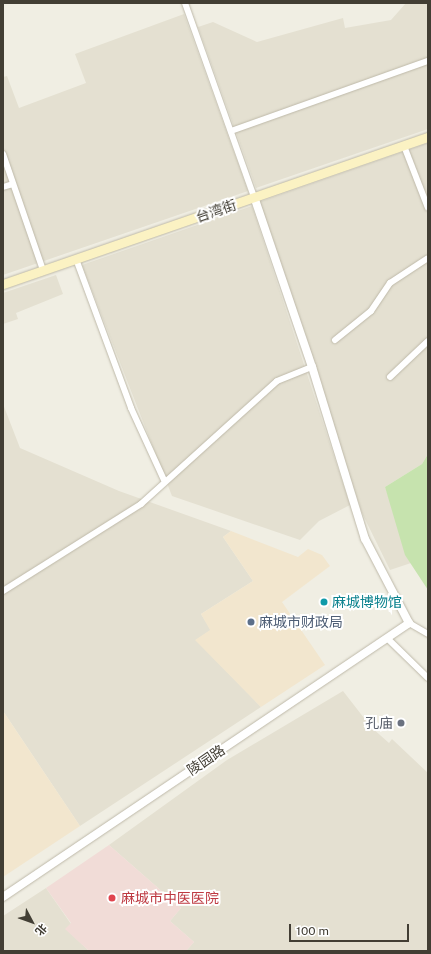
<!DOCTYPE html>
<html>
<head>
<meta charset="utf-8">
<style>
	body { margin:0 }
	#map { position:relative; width:431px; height:954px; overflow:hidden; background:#f0eee3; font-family:"Public Sans","Noto Sans SC",sans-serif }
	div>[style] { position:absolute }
	.residential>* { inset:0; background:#e4e0d1 }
	.commercial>* { inset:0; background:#f2e6ce }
	.medical>* { inset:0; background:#f1dcd7 }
	.green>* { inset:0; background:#c6e3ae }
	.roads { filter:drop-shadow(0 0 1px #beb9a9) drop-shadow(0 0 1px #beb9a9) }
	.minor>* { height:6px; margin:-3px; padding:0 3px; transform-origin:3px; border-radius:3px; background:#fff }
	.tertiary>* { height:8px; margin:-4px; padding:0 4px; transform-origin:4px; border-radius:4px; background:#fff }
	.secondary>* { height:9px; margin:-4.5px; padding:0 4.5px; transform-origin:4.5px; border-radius:4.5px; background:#fbf2c3 }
	.dots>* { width:11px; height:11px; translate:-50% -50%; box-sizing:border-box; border:2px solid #fff; border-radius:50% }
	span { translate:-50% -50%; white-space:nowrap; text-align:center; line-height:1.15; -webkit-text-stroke:4px #fff; paint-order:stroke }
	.street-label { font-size:14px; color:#423e34 }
	.culture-label { font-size:14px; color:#0d838f }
	.left { translate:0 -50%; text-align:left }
	.service-label { font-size:14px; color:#4e5e75 }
	.worship-label { font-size:14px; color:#5b616d }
	.right { translate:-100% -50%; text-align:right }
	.health-label { font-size:14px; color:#be3a42 }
	.frame { position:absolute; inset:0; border:4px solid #423e34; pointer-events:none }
	.north { position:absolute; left:12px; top:902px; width:40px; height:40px; -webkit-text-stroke:3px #fff; paint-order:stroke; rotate:131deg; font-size:11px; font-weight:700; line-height:16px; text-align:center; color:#423e34 }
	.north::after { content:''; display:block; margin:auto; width:14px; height:18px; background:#423e34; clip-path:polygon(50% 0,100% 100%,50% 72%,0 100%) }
	.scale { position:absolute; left:289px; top:924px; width:120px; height:18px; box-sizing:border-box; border:2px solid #423e34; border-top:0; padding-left:5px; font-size:12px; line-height:14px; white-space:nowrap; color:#423e34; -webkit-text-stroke:3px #fff; paint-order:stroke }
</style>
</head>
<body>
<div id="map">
	<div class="residential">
		<i style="clip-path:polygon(406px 3px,428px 3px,428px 129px,256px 188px,198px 27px,213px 22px,257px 42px,343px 18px,345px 28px,391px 20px)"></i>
		<i style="clip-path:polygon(184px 14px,248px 191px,3px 275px,3px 77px,7px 76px,19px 108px,86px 83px,75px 54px)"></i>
		<i style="clip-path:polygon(428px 143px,428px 454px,422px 464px,385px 487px,411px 563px,390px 570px,362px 513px,259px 202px)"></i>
		<i style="clip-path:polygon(252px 206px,350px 505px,319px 521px,300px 540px,172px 496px,82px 265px)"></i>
		<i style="clip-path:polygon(56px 275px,63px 294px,16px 313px,18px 319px,3px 324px,3px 293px)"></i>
		<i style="clip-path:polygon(3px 404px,20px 448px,119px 491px,231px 531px,223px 537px,253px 581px,201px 614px,211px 630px,196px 640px,261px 707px,80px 826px,3px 711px)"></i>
		<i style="clip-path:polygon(343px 691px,371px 727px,389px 743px,392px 739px,428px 773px,428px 951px,186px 951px,194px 942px,170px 921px,181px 908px,109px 845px,227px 760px)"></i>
		<i style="clip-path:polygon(46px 888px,71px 924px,66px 929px,89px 951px,3px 951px,3px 916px)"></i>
	</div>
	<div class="commercial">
		<i style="clip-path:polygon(231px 531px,298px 557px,308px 549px,322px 555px,330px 566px,282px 602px,325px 665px,261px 707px,195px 640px,210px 630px,201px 614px,253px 581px,223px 537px)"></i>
		<i style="clip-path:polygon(3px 711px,80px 826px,3px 877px)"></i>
	</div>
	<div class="medical">
		<i style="clip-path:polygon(109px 845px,181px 908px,170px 921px,194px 942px,186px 951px,89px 951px,65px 929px,71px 923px,46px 888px)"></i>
	</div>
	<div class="green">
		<i style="clip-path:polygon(428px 454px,428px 590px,405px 555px,385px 487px,422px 464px)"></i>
	</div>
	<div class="roads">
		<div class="minor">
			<i style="left:185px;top:3px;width:206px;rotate:70.4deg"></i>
			<i style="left:231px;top:131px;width:209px;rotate:-19.6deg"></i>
			<i style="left:404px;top:146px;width:66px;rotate:68.8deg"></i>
			<i style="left:3px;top:154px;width:123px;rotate:71deg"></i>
			<i style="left:3px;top:187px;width:10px;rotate:-17deg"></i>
			<i style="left:76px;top:259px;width:159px;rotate:69.7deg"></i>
			<i style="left:131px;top:408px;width:79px;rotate:65.4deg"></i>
			<i style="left:335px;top:340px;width:46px;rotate:-38.9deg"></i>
			<i style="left:371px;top:311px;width:34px;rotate:-56deg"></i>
			<i style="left:390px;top:283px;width:45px;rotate:-33.3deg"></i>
			<i style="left:390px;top:377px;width:52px;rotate:-43.5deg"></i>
			<i style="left:3px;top:591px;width:163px;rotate:-32.2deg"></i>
			<i style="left:141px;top:504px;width:183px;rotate:-42.1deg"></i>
			<i style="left:277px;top:381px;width:38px;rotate:-22deg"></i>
			<i style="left:409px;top:623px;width:22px;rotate:30deg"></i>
			<i style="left:387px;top:638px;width:57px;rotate:44.3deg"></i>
		</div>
		<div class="tertiary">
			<i style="left:3px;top:897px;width:490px;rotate:-34deg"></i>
			<i style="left:409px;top:623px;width:95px;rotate:-117.6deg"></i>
			<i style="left:365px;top:539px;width:180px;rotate:-107.1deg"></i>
			<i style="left:312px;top:367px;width:180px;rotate:-108.8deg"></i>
		</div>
		<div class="secondary">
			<i style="left:3px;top:284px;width:450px;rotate:-19.1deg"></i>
		</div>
	</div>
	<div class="dots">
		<i style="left:324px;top:602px;background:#0f9aa8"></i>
		<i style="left:251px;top:622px;background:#5c6f8a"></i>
		<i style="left:401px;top:723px;background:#6b7280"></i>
		<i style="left:112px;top:898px;background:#e0444e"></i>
	</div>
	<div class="street-label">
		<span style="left:216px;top:211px;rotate:-19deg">台湾街</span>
		<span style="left:206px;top:760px;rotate:-34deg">陵园路</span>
	</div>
	<div class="culture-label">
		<span class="left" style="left:332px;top:602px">麻城博物馆</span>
	</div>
	<div class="service-label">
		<span class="left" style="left:259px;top:622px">麻城市财政局</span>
	</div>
	<div class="worship-label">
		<span class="right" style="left:393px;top:723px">孔庙</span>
	</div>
	<div class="health-label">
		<span class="left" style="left:121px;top:898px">麻城市中医医院</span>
	</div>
	<div class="frame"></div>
	<div class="north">北</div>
	<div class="scale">100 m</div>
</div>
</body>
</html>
